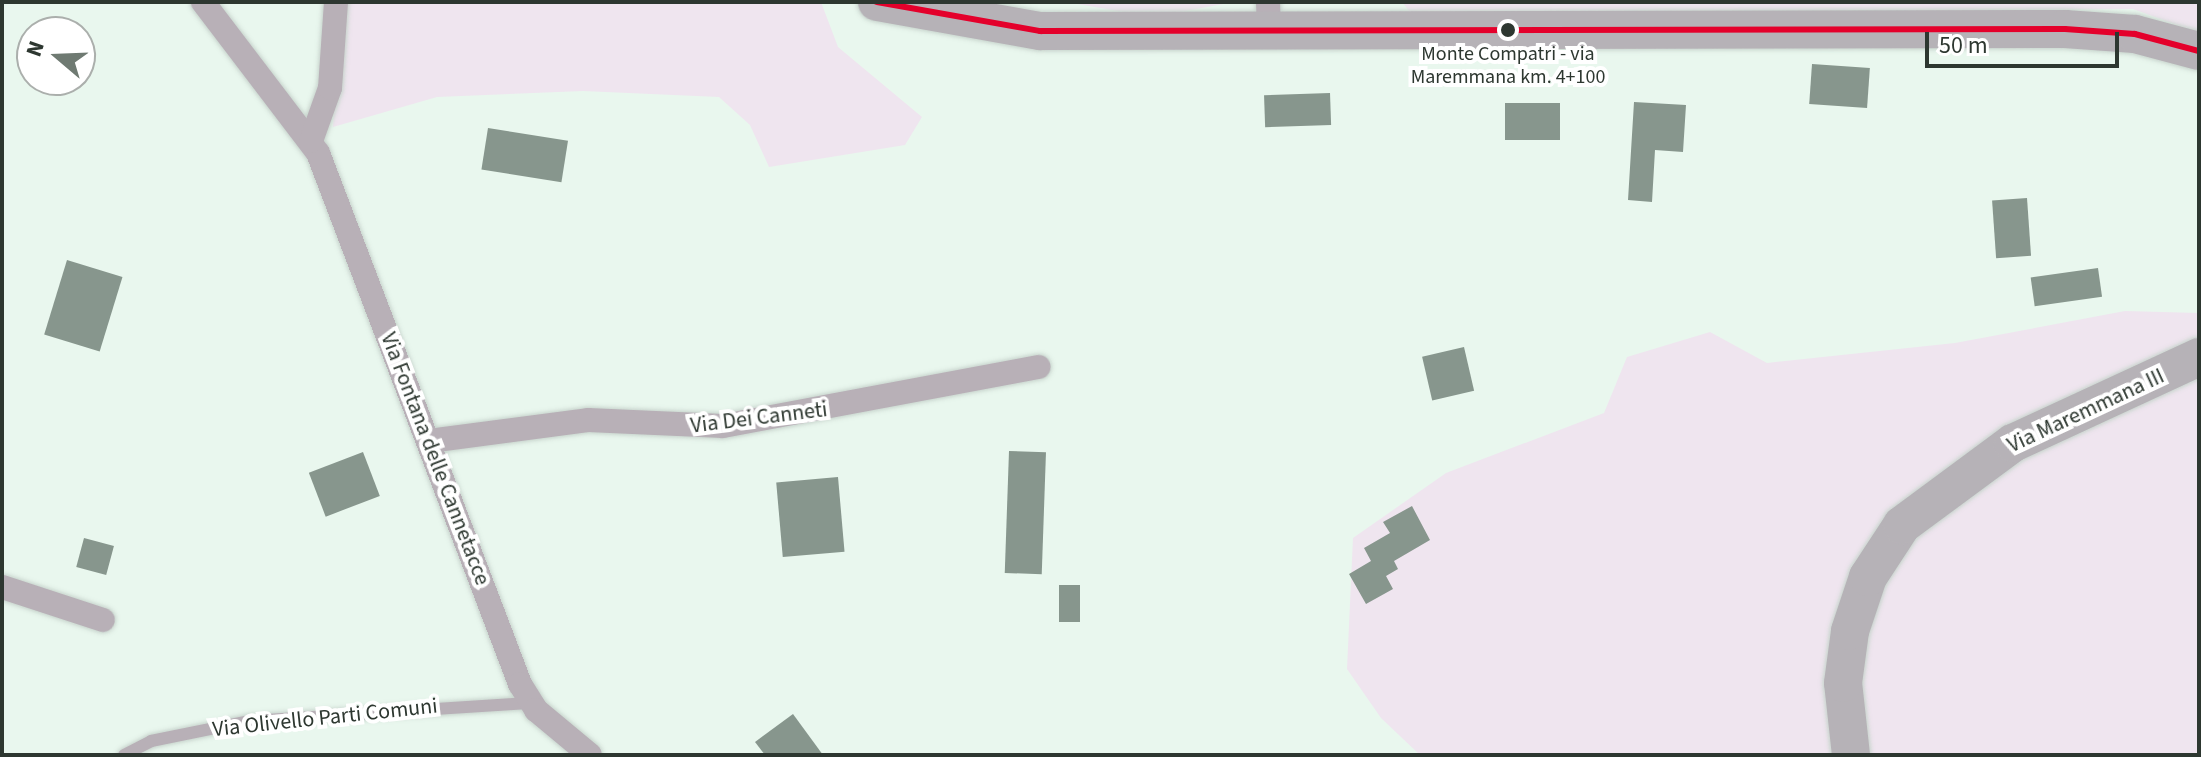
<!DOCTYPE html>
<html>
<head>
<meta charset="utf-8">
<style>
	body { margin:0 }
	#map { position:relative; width:2201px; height:757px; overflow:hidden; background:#e9f7ee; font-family:"Source Sans 3",sans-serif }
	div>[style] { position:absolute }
	.green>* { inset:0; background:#efe5ef }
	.building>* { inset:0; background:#87968d; transform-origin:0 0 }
	.roads { filter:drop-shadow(0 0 2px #c8d4cd) drop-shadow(0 0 2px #c8d4cd) }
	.service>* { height:12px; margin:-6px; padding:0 6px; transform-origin:6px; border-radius:6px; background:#b8b0b7 }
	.minor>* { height:24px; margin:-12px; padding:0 12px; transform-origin:12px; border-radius:12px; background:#b8b0b7 }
	.primary>* { height:38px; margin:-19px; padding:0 19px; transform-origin:19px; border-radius:19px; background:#b6b2b7 }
	.bus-1>* { height:6px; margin:-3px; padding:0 3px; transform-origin:3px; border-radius:3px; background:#e4002b }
	.dots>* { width:22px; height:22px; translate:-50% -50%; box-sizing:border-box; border:4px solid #fff; border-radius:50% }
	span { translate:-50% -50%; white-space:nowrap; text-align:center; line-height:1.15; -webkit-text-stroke:8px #fff; paint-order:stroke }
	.bus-label { font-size:20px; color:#2d3730 }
	.street-label { font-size:22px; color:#2d3730 }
	.frame { position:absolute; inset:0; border:4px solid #2d3730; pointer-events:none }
	.north { position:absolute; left:16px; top:16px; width:80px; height:80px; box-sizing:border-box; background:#fff; border:2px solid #abafac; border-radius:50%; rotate:289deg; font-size:22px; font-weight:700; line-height:32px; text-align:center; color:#2d3730 }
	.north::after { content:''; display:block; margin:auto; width:28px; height:36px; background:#6f7a72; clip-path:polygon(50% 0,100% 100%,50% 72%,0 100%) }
	.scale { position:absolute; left:1925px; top:32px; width:194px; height:36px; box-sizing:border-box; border:4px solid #2d3730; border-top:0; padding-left:10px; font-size:24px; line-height:28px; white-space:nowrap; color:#2d3730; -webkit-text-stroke:6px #fff; paint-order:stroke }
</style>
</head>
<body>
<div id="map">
	<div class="green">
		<i style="clip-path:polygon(340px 2px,821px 2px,838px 47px,922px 117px,905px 145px,769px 167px,750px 125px,719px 97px,583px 91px,437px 97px,333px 127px)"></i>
		<i style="clip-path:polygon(1066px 2px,1234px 2px,1153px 17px)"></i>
		<i style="clip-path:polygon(1402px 2px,2199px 2px,2199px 33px,2133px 9px,1410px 12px)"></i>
		<i style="clip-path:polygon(2125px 311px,2199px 313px,2199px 755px,1420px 755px,1381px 718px,1347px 669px,1353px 538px,1446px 473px,1604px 413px,1627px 357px,1710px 332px,1767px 363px,1955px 343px)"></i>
	</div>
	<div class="building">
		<i style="left:1812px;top:64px;width:58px;height:40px;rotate:4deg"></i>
		<i style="left:1330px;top:93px;width:32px;height:66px;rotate:88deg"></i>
		<i style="clip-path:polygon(1634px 102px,1686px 105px,1683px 152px,1655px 150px,1652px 202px,1628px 200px)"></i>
		<i style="left:1560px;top:103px;width:37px;height:55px;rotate:90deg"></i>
		<i style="left:488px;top:128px;width:81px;height:42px;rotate:9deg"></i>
		<i style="left:2027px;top:198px;width:58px;height:35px;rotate:86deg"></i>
		<i style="left:67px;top:260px;width:58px;height:78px;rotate:17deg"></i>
		<i style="left:2098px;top:268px;width:29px;height:68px;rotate:82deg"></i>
		<i style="left:1464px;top:347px;width:45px;height:43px;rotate:77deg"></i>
		<i style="left:1009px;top:451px;width:37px;height:122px;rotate:2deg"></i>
		<i style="left:363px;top:452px;width:47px;height:58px;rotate:69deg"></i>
		<i style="left:838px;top:477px;width:75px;height:62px;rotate:85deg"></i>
		<i style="clip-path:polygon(1412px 506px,1430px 540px,1394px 561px,1398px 569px,1386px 576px,1393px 589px,1366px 604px,1349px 574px,1371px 561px,1364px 548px,1390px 533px,1383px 522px)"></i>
		<i style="left:84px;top:538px;width:31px;height:30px;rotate:15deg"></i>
		<i style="left:1059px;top:585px;width:21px;height:37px"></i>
		<i style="clip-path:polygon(793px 714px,823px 755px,765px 755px,755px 742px)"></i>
	</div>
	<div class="roads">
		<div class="service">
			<i style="left:124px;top:755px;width:30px;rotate:-27deg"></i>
			<i style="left:151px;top:741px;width:100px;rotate:-11.5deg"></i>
			<i style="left:249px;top:721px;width:282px;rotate:-3.7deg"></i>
		</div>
		<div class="minor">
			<i style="left:203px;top:2px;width:190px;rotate:52.7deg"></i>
			<i style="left:318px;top:153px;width:568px;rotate:69.17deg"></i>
			<i style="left:520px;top:684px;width:31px;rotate:58deg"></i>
			<i style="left:536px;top:710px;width:70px;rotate:39.8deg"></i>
			<i style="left:1268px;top:2px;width:29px;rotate:88deg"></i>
			<i style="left:311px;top:141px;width:56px;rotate:-70.3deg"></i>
			<i style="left:330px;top:88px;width:86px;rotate:-86deg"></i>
			<i style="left:429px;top:441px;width:160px;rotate:-7.5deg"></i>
			<i style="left:588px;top:420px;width:135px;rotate:2.5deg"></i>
			<i style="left:723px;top:426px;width:321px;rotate:-10.6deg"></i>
			<i style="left:2px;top:587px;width:106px;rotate:18.1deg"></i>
		</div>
		<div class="primary">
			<i style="left:877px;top:2px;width:166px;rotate:10.1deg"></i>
			<i style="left:1040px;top:31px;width:1025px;rotate:-0.11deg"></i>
			<i style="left:2065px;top:29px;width:70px;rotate:4.1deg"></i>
			<i style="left:2135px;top:34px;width:66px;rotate:14.9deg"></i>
			<i style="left:1851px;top:755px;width:72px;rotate:-96.3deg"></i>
			<i style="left:1843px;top:683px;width:52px;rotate:-82.3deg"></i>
			<i style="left:1850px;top:631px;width:57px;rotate:-71.6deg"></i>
			<i style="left:1868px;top:577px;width:62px;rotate:-56.8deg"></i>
			<i style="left:1902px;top:525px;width:138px;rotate:-36.5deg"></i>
			<i style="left:2013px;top:443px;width:205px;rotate:-24.8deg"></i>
		</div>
	</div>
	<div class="bus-1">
		<i style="left:877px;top:2px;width:166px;rotate:10.1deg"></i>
		<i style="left:1040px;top:31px;width:1025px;rotate:-0.11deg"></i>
		<i style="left:2065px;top:29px;width:70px;rotate:4.1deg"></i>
		<i style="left:2135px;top:34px;width:66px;rotate:14.9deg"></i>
	</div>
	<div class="dots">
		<i style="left:1508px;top:30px;background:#2d3730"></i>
	</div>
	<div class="bus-label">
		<span style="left:1508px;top:66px">Monte Compatri - via<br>Maremmana km. 4+100</span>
	</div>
	<div class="street-label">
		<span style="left:2086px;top:411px;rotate:-25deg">Via Maremmana III</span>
		<span style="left:759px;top:418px;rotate:-7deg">Via Dei Canneti</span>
		<span style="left:435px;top:459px;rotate:69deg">Via Fontana delle Cannetacce</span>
		<span style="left:325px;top:718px;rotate:-6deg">Via Olivello Parti Comuni</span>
	</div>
	<div class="frame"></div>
	<div class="north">N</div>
	<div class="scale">50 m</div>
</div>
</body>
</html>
